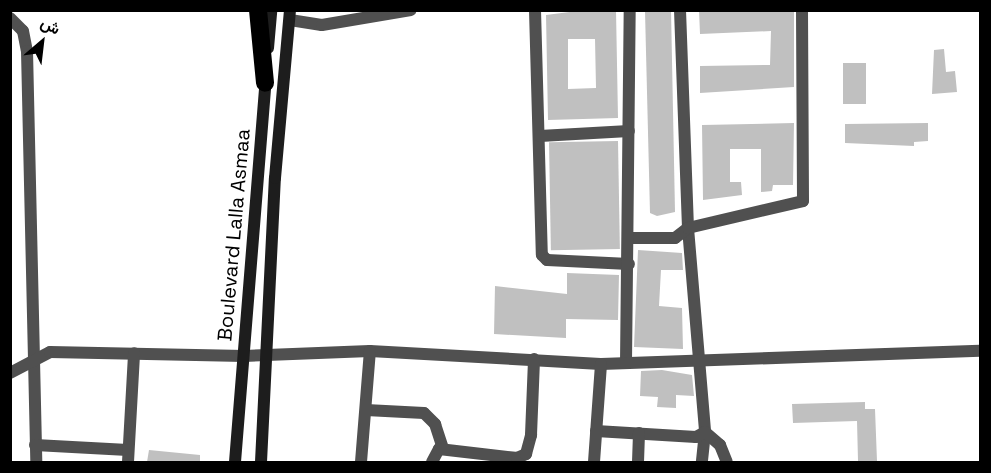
<!DOCTYPE html>
<html>
<head>
<meta charset="utf-8">
<style>
	body { margin:0 }
	#map { position:relative; width:991px; height:473px; overflow:hidden; background:#fff; font-family:"Space Grotesk",Vazirmatn,sans-serif }
	div>[style] { position:absolute }
	.building>* { inset:0; background:#c0c0c0; transform-origin:0 0 }
	.street>* { height:12px; margin:-6px; padding:0 6px; transform-origin:6px; border-radius:6px; background:#505050 }
	.secondary>* { height:12px; margin:-6px; padding:0 6px; transform-origin:6px; border-radius:6px; background:#1d1d1d }
	.highway>* { height:18px; margin:-9px; padding:0 9px; transform-origin:9px; border-radius:9px; background:#000 }
	span { translate:-50% -50%; white-space:nowrap; text-align:center; line-height:1.15; -webkit-text-stroke:6px #fff; paint-order:stroke }
	.street-label { font-size:20px; color:#000 }
	.frame { position:absolute; inset:0; border:12px solid #000; pointer-events:none }
	.north { position:absolute; left:12px; top:12px; width:60px; height:60px; -webkit-text-stroke:4px #fff; paint-order:stroke; rotate:28deg; font-size:16px; font-weight:700; line-height:24px; text-align:center; color:#000 }
	.north::after { content:''; display:block; margin:auto; width:21px; height:27px; background:#000; clip-path:polygon(50% 0,100% 100%,50% 72%,0 100%) }
</style>
</head>
<body>
<div id="map">
	<div class="building">
		<i style="clip-path:polygon(evenodd,585px 10px,616px 10px,618px 118px,548px 120px,546px 15px,585px 10px,568px 39px,595px 39px,596px 88px,568px 89px,568px 39px)"></i>
		<i style="clip-path:polygon(671px 10px,675px 212px,657px 216px,650px 213px,645px 11px)"></i>
		<i style="clip-path:polygon(699px 10px,794px 10px,794px 87px,700px 93px,700px 66px,770px 65px,771px 31px,700px 34px)"></i>
		<i style="clip-path:polygon(944px 49px,946px 72px,955px 71px,957px 92px,932px 94px,934px 50px)"></i>
		<i style="left:866px;top:63px;width:41px;height:23px;rotate:90deg"></i>
		<i style="clip-path:polygon(794px 123px,793px 185px,773px 185px,772px 191px,761px 192px,761px 149px,730px 149px,730px 182px,741px 182px,742px 195px,703px 200px,702px 125px)"></i>
		<i style="clip-path:polygon(928px 123px,928px 141px,914px 142px,914px 146px,845px 143px,845px 124px)"></i>
		<i style="left:618px;top:141px;width:108px;height:69px;rotate:89deg"></i>
		<i style="clip-path:polygon(638px 250px,682px 253px,683px 270px,661px 270px,659px 306px,682px 308px,683px 349px,634px 347px)"></i>
		<i style="clip-path:polygon(567px 273px,619px 275px,618px 320px,566px 319px,566px 338px,494px 334px,495px 286px,567px 294px)"></i>
		<i style="clip-path:polygon(662px 370px,692px 375px,694px 396px,676px 395px,676px 408px,657px 407px,658px 397px,640px 396px,641px 371px)"></i>
		<i style="clip-path:polygon(865px 402px,865px 409px,875px 409px,877px 461px,858px 461px,857px 421px,793px 423px,792px 404px)"></i>
		<i style="clip-path:polygon(149px 450px,200px 455px,200px 462px,147px 462px)"></i>
	</div>
	<div class="street">
		<i style="left:535px;top:10px;width:245px;rotate:88.4deg"></i>
		<i style="left:542px;top:255px;width:7px;rotate:45deg"></i>
		<i style="left:547px;top:260px;width:82px;rotate:2.8deg"></i>
		<i style="left:680px;top:10px;width:218px;rotate:87.9deg"></i>
		<i style="left:688px;top:228px;width:205px;rotate:85.2deg"></i>
		<i style="left:705px;top:432px;width:30px;rotate:96deg"></i>
		<i style="left:10px;top:18px;width:18px;rotate:45deg"></i>
		<i style="left:23px;top:31px;width:20px;rotate:79deg"></i>
		<i style="left:27px;top:51px;width:411px;rotate:88.7deg"></i>
		<i style="left:290px;top:20px;width:32px;rotate:9deg"></i>
		<i style="left:322px;top:25px;width:90px;rotate:-9.6deg"></i>
		<i style="left:540px;top:136px;width:89px;rotate:-3.2deg"></i>
		<i style="left:630px;top:238px;width:45px"></i>
		<i style="left:675px;top:238px;width:16px;rotate:-38deg"></i>
		<i style="left:688px;top:228px;width:118px;rotate:-13.2deg"></i>
		<i style="left:803px;top:201px;width:191px;rotate:-90.3deg"></i>
		<i style="left:626px;top:363px;width:353px;rotate:-89.4deg"></i>
		<i style="left:10px;top:373px;width:45px;rotate:-27.7deg"></i>
		<i style="left:50px;top:352px;width:194px;rotate:1.2deg"></i>
		<i style="left:244px;top:356px;width:126px;rotate:-2.3deg"></i>
		<i style="left:370px;top:351px;width:231px;rotate:3.2deg"></i>
		<i style="left:601px;top:364px;width:379px;rotate:-2deg"></i>
		<i style="left:366px;top:410px;width:58px;rotate:3deg"></i>
		<i style="left:424px;top:413px;width:16px;rotate:45deg"></i>
		<i style="left:435px;top:424px;width:26px;rotate:72deg"></i>
		<i style="left:596px;top:431px;width:100px;rotate:3.4deg"></i>
		<i style="left:696px;top:437px;width:10px;rotate:-29deg"></i>
		<i style="left:705px;top:432px;width:20px;rotate:41deg"></i>
		<i style="left:720px;top:445px;width:18px;rotate:68deg"></i>
		<i style="left:35px;top:445px;width:93px;rotate:3.1deg"></i>
		<i style="left:128px;top:462px;width:109px;rotate:-86.8deg"></i>
		<i style="left:361px;top:462px;width:111px;rotate:-85.4deg"></i>
		<i style="left:432px;top:462px;width:15px;rotate:-62deg"></i>
		<i style="left:439px;top:449px;width:79px;rotate:6.6deg"></i>
		<i style="left:517px;top:458px;width:10px;rotate:-24deg"></i>
		<i style="left:526px;top:454px;width:20px;rotate:-75deg"></i>
		<i style="left:531px;top:435px;width:76px;rotate:-87.7deg"></i>
		<i style="left:594px;top:462px;width:98px;rotate:-85.9deg"></i>
		<i style="left:638px;top:462px;width:29px;rotate:-88deg"></i>
	</div>
	<div class="secondary">
		<i style="left:268px;top:48px;width:38px;rotate:-85deg"></i>
		<i style="left:235px;top:462px;width:386px;rotate:-85.4deg"></i>
		<i style="left:261px;top:462px;width:284px;rotate:-87.2deg"></i>
		<i style="left:275px;top:178px;width:169px;rotate:-84.9deg"></i>
	</div>
	<div class="highway">
		<i style="left:258px;top:10px;width:73px;rotate:84.5deg"></i>
	</div>
	<div class="street-label">
		<span style="left:234px;top:235px;rotate:-85deg">Boulevard Lalla Asmaa</span>
	</div>
	<div class="frame"></div>
	<div class="north">ش</div>
</div>
</body>
</html>
